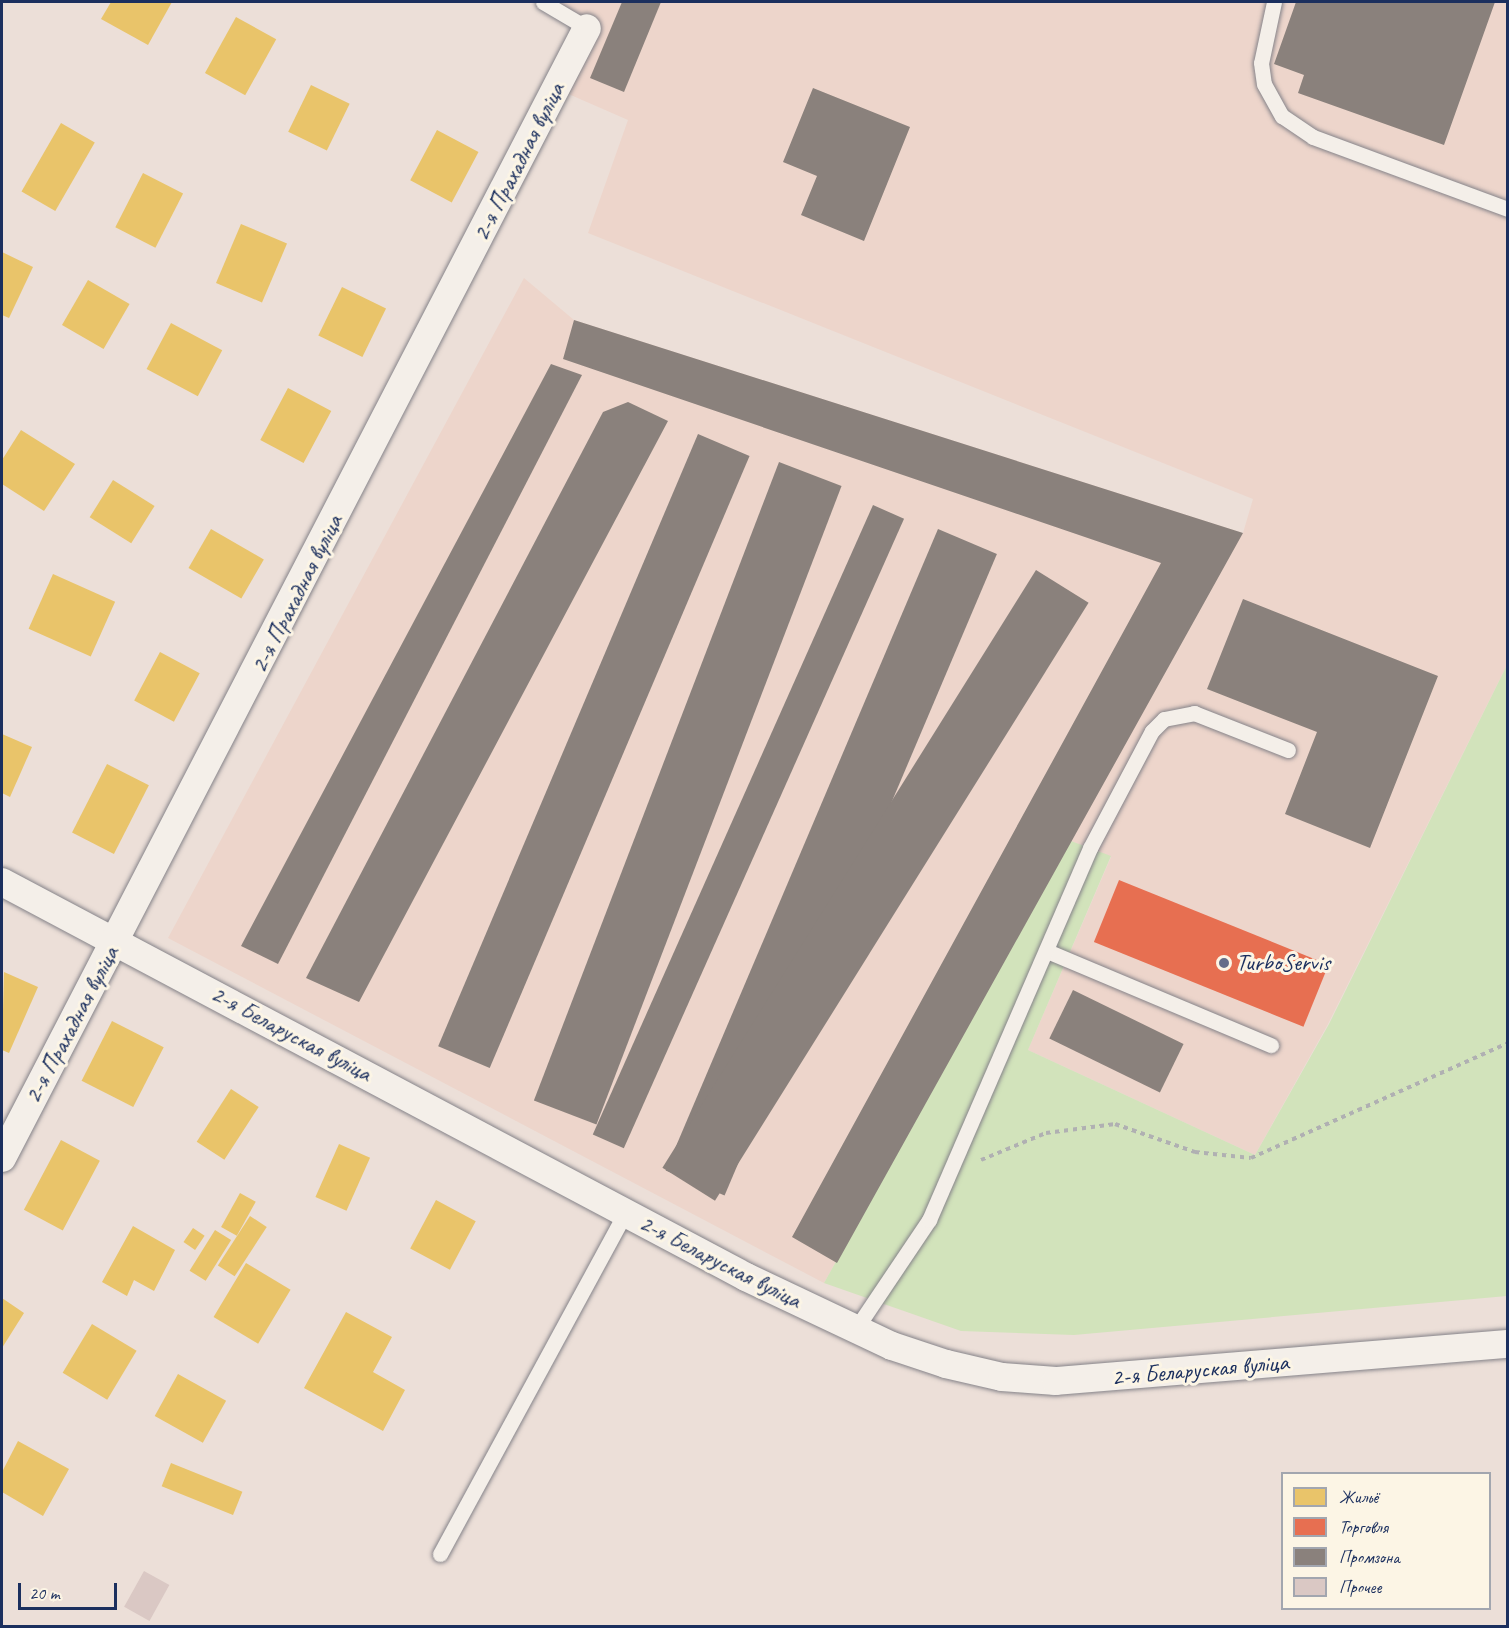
<!DOCTYPE html>
<html>
<head>
<meta charset="utf-8">
<style>
	body { margin:0 }
	#map { position:relative; width:1509px; height:1628px; overflow:hidden; background:#ecdfd8; font-family:Caveat,sans-serif }
	div>[style] { position:absolute }
	.built>* { inset:0; background:#edd5cb }
	.green>* { inset:0; background:#d2e3bb }
	.homes>* { inset:0; background:#e9c46a; transform-origin:0 0 }
	.shops>* { inset:0; background:#e76f51; transform-origin:0 0 }
	.industry>* { inset:0; background:#8a817c; transform-origin:0 0 }
	.building>* { inset:0; background:#dac8c4; transform-origin:0 0 }
	.path>* { height:4px; margin-top:-2px; transform-origin:0; background:repeating-linear-gradient(90deg,#b0b0b2 0 4.5px,transparent 0 9px) }
	.roads { filter:drop-shadow(0 0 2px #858389) drop-shadow(0 0 2px #858389) }
	.service>* { height:15px; margin:-7.5px; padding:0 7.5px; transform-origin:7.5px; border-radius:7.5px; background:#f4efe9 }
	.minor>* { height:28px; margin:-14px; padding:0 14px; transform-origin:14px; border-radius:14px; background:#f4efe9 }
	.dots>* { width:16px; height:16px; translate:-50% -50%; box-sizing:border-box; border:3px solid #fcf5e5; border-radius:50% }
	span { translate:-50% -50%; white-space:nowrap; text-align:center; line-height:1.15; -webkit-text-stroke:6px #fcf5e5; paint-order:stroke }
	.street-label { font-size:24px; color:#1b2f5e }
	.poi-label { font-size:24px; color:#1b2f5e }
	.left { translate:0 -50%; text-align:left }
	.frame { position:absolute; inset:0; border:3px solid #1b2f5e; pointer-events:none }
	.legend { position:absolute; left:1281px; top:1472px; width:210px; height:138px; box-sizing:border-box; background:#fcf5e5; border:2px solid #a2a6af; margin:0; padding:8px 10px; list-style:none; font-size:18px; color:#1b2f5e }
	.legend li { display:flex; align-items:center; gap:12px; height:30px }
	.legend b { width:30px; border:2px solid #a2a6af }
	.scale { position:absolute; left:18px; top:1583px; width:99px; height:27px; box-sizing:border-box; border:3px solid #1b2f5e; border-top:0; padding-left:8px; font-size:18px; line-height:21px; white-space:nowrap; color:#1b2f5e; -webkit-text-stroke:4px #fcf5e5; paint-order:stroke }
</style>
</head>
<body>
<div id="map">
	<div class="built">
		<i style="clip-path:polygon(543px 2px,1507px 2px,1507px 665px,1328px 1024px,1255px 1155px,1028px 1050px,1111px 857px,1071px 841px,824px 1283px,168px 938px,524px 278px,574px 320px,1243px 533px,1253px 499px,588px 233px,628px 120px,557px 89px,587px 28px)"></i>
	</div>
	<div class="green">
		<i style="clip-path:polygon(1507px 665px,1507px 1296px,1074px 1335px,961px 1331px,824px 1283px,1071px 841px,1111px 856px,1028px 1050px,1255px 1155px,1329px 1024px)"></i>
	</div>
	<div class="homes">
		<i style="clip-path:polygon(111px 2px,172px 2px,148px 45px,101px 19px)"></i>
		<i style="left:236px;top:17px;width:46px;height:64px;rotate:29deg"></i>
		<i style="left:311px;top:85px;width:43px;height:52px;rotate:26deg"></i>
		<i style="left:61px;top:123px;width:39px;height:79px;rotate:30deg"></i>
		<i style="left:437px;top:130px;width:47px;height:57px;rotate:28deg"></i>
		<i style="left:143px;top:173px;width:45px;height:61px;rotate:27deg"></i>
		<i style="left:241px;top:224px;width:50px;height:64px;rotate:23deg"></i>
		<i style="clip-path:polygon(2px 252px,33px 267px,9px 318px,2px 315px)"></i>
		<i style="left:88px;top:280px;width:48px;height:52px;rotate:30deg"></i>
		<i style="left:342px;top:287px;width:49px;height:54px;rotate:26deg"></i>
		<i style="left:171px;top:323px;width:58px;height:52px;rotate:28deg"></i>
		<i style="left:288px;top:388px;width:49px;height:59px;rotate:28deg"></i>
		<i style="clip-path:polygon(21px 430px,75px 464px,44px 511px,2px 484px,2px 460px)"></i>
		<i style="left:113px;top:480px;width:49px;height:44px;rotate:32deg"></i>
		<i style="left:211px;top:529px;width:61px;height:45px;rotate:30deg"></i>
		<i style="left:53px;top:574px;width:68px;height:60px;rotate:24deg"></i>
		<i style="left:160px;top:652px;width:45px;height:55px;rotate:28deg"></i>
		<i style="clip-path:polygon(2px 734px,32px 747px,10px 797px,2px 793px)"></i>
		<i style="left:107px;top:764px;width:47px;height:77px;rotate:27deg"></i>
		<i style="clip-path:polygon(4px 972px,38px 987px,9px 1053px,2px 1050px)"></i>
		<i style="left:112px;top:1021px;width:58px;height:67px;rotate:27deg"></i>
		<i style="left:231px;top:1089px;width:33px;height:63px;rotate:33deg"></i>
		<i style="left:61px;top:1140px;width:44px;height:79px;rotate:28deg"></i>
		<i style="left:339px;top:1144px;width:34px;height:58px;rotate:24deg"></i>
		<i style="left:240px;top:1193px;width:18px;height:39px;rotate:29deg"></i>
		<i style="left:436px;top:1200px;width:45px;height:55px;rotate:28deg"></i>
		<i style="left:250px;top:1216px;width:20px;height:59px;rotate:33deg"></i>
		<i style="clip-path:polygon(133px 1226px,175px 1250px,154px 1291px,134px 1280px,127px 1296px,102px 1282px)"></i>
		<i style="left:193px;top:1228px;width:14px;height:17px;rotate:34deg"></i>
		<i style="left:215px;top:1230px;width:19px;height:48px;rotate:32deg"></i>
		<i style="left:246px;top:1263px;width:52px;height:63px;rotate:31deg"></i>
		<i style="clip-path:polygon(2px 1298px,24px 1313px,2px 1348px)"></i>
		<i style="clip-path:polygon(346px 1312px,392px 1337px,373px 1372px,405px 1390px,383px 1431px,304px 1388px)"></i>
		<i style="left:92px;top:1324px;width:52px;height:57px;rotate:31deg"></i>
		<i style="left:178px;top:1374px;width:55px;height:48px;rotate:29deg"></i>
		<i style="clip-path:polygon(18px 1441px,69px 1469px,43px 1516px,2px 1492px,2px 1472px)"></i>
		<i style="left:171px;top:1463px;width:77px;height:25px;rotate:22deg"></i>
	</div>
	<div class="shops">
		<i style="left:1119px;top:880px;width:226px;height:67px;rotate:22deg"></i>
	</div>
	<div class="industry">
		<i style="clip-path:polygon(622px 2px,661px 2px,624px 92px,590px 78px)"></i>
		<i style="clip-path:polygon(1296px 2px,1495px 2px,1444px 145px,1298px 93px,1304px 75px,1274px 64px)"></i>
		<i style="clip-path:polygon(813px 88px,910px 127px,864px 241px,801px 215px,817px 176px,783px 162px)"></i>
		<i style="clip-path:polygon(574px 320px,1243px 533px,837px 1263px,792px 1237px,1161px 563px,563px 359px)"></i>
		<i style="clip-path:polygon(551px 364px,582px 375px,278px 964px,241px 946px)"></i>
		<i style="clip-path:polygon(628px 402px,668px 421px,359px 1002px,306px 978px,603px 412px)"></i>
		<i style="left:698px;top:434px;width:56px;height:665px;rotate:23deg"></i>
		<i style="left:779px;top:462px;width:67px;height:684px;rotate:21deg"></i>
		<i style="left:873px;top:505px;width:34px;height:689px;rotate:24deg"></i>
		<i style="left:938px;top:529px;width:64px;height:697px;rotate:23deg"></i>
		<i style="left:1036px;top:570px;width:62px;height:705px;rotate:32deg"></i>
		<i style="clip-path:polygon(1243px 599px,1438px 676px,1370px 848px,1285px 814px,1317px 732px,1207px 689px)"></i>
		<i style="left:1073px;top:990px;width:123px;height:54px;rotate:26deg"></i>
	</div>
	<div class="building">
		<i style="left:144px;top:1571px;width:29px;height:41px;rotate:29deg"></i>
	</div>
	<div class="path">
		<i style="left:981px;top:1160px;width:70px;rotate:-22.6deg"></i>
		<i style="left:1046px;top:1133px;width:70px;rotate:-7.4deg"></i>
		<i style="left:1115px;top:1124px;width:85px;rotate:19.3deg"></i>
		<i style="left:1195px;top:1152px;width:56px;rotate:6.1deg"></i>
		<i style="left:1251px;top:1158px;width:282px;rotate:-24.1deg"></i>
	</div>
	<div class="roads">
		<div class="service">
			<i style="left:543px;top:2px;width:51px;rotate:30.6deg"></i>
			<i style="left:1274px;top:2px;width:62px;rotate:102deg"></i>
			<i style="left:1261px;top:63px;width:21px;rotate:82deg"></i>
			<i style="left:1264px;top:84px;width:37px;rotate:61deg"></i>
			<i style="left:1282px;top:116px;width:37px;rotate:34deg"></i>
			<i style="left:1313px;top:137px;width:208px;rotate:20.3deg"></i>
			<i style="left:1047px;top:951px;width:243px;rotate:22.8deg"></i>
			<i style="left:855px;top:1330px;width:133px;rotate:-56.1deg"></i>
			<i style="left:929px;top:1220px;width:405px;rotate:-66.6deg"></i>
			<i style="left:1090px;top:848px;width:132px;rotate:-62.1deg"></i>
			<i style="left:1152px;top:731px;width:17px;rotate:-45deg"></i>
			<i style="left:1164px;top:719px;width:31px;rotate:-11deg"></i>
			<i style="left:1194px;top:713px;width:101px;rotate:21.5deg"></i>
			<i style="left:440px;top:1554px;width:388px;rotate:-61.5deg"></i>
		</div>
		<div class="minor">
			<i style="left:2px;top:882px;width:842px;rotate:27.96deg"></i>
			<i style="left:746px;top:1277px;width:161px;rotate:25.3deg"></i>
			<i style="left:892px;top:1346px;width:57px;rotate:18.4deg"></i>
			<i style="left:946px;top:1364px;width:57px;rotate:13.1deg"></i>
			<i style="left:1002px;top:1377px;width:54px;rotate:4.2deg"></i>
			<i style="left:1056px;top:1381px;width:454px;rotate:-4.7deg"></i>
			<i style="left:2px;top:1158px;width:1272px;rotate:-62.63deg"></i>
		</div>
	</div>
	<div class="dots">
		<i style="left:1224px;top:963px;background:#646d89"></i>
	</div>
	<div class="street-label">
		<span style="left:519px;top:162px;rotate:-63deg">2-я Прахадная вуліца</span>
		<span style="left:297px;top:594px;rotate:-63deg">2-я Прахадная вуліца</span>
		<span style="left:72px;top:1025px;rotate:-62deg">2-я Прахадная вуліца</span>
		<span style="left:291px;top:1034px;rotate:28deg">2-я Беларуская вуліца</span>
		<span style="left:720px;top:1262px;rotate:27deg">2-я Беларуская вуліца</span>
		<span style="left:1200px;top:1370px;rotate:-5deg">2-я Беларуская вуліца</span>
	</div>
	<div class="poi-label">
		<span class="left" style="left:1236px;top:963px">TurboServis</span>
	</div>
	<div class="frame"></div>
	<ul class="legend">
	<li><b style="height:16px;background:#e9c46a"></b>Жильё</li>
	<li><b style="height:16px;background:#e76f51"></b>Торговля</li>
	<li><b style="height:16px;background:#8a817c"></b>Промзона</li>
	<li><b style="height:16px;background:#dac8c4"></b>Прочее</li>
	</ul>
	<div class="scale">20 m</div>
</div>
</body>
</html>
